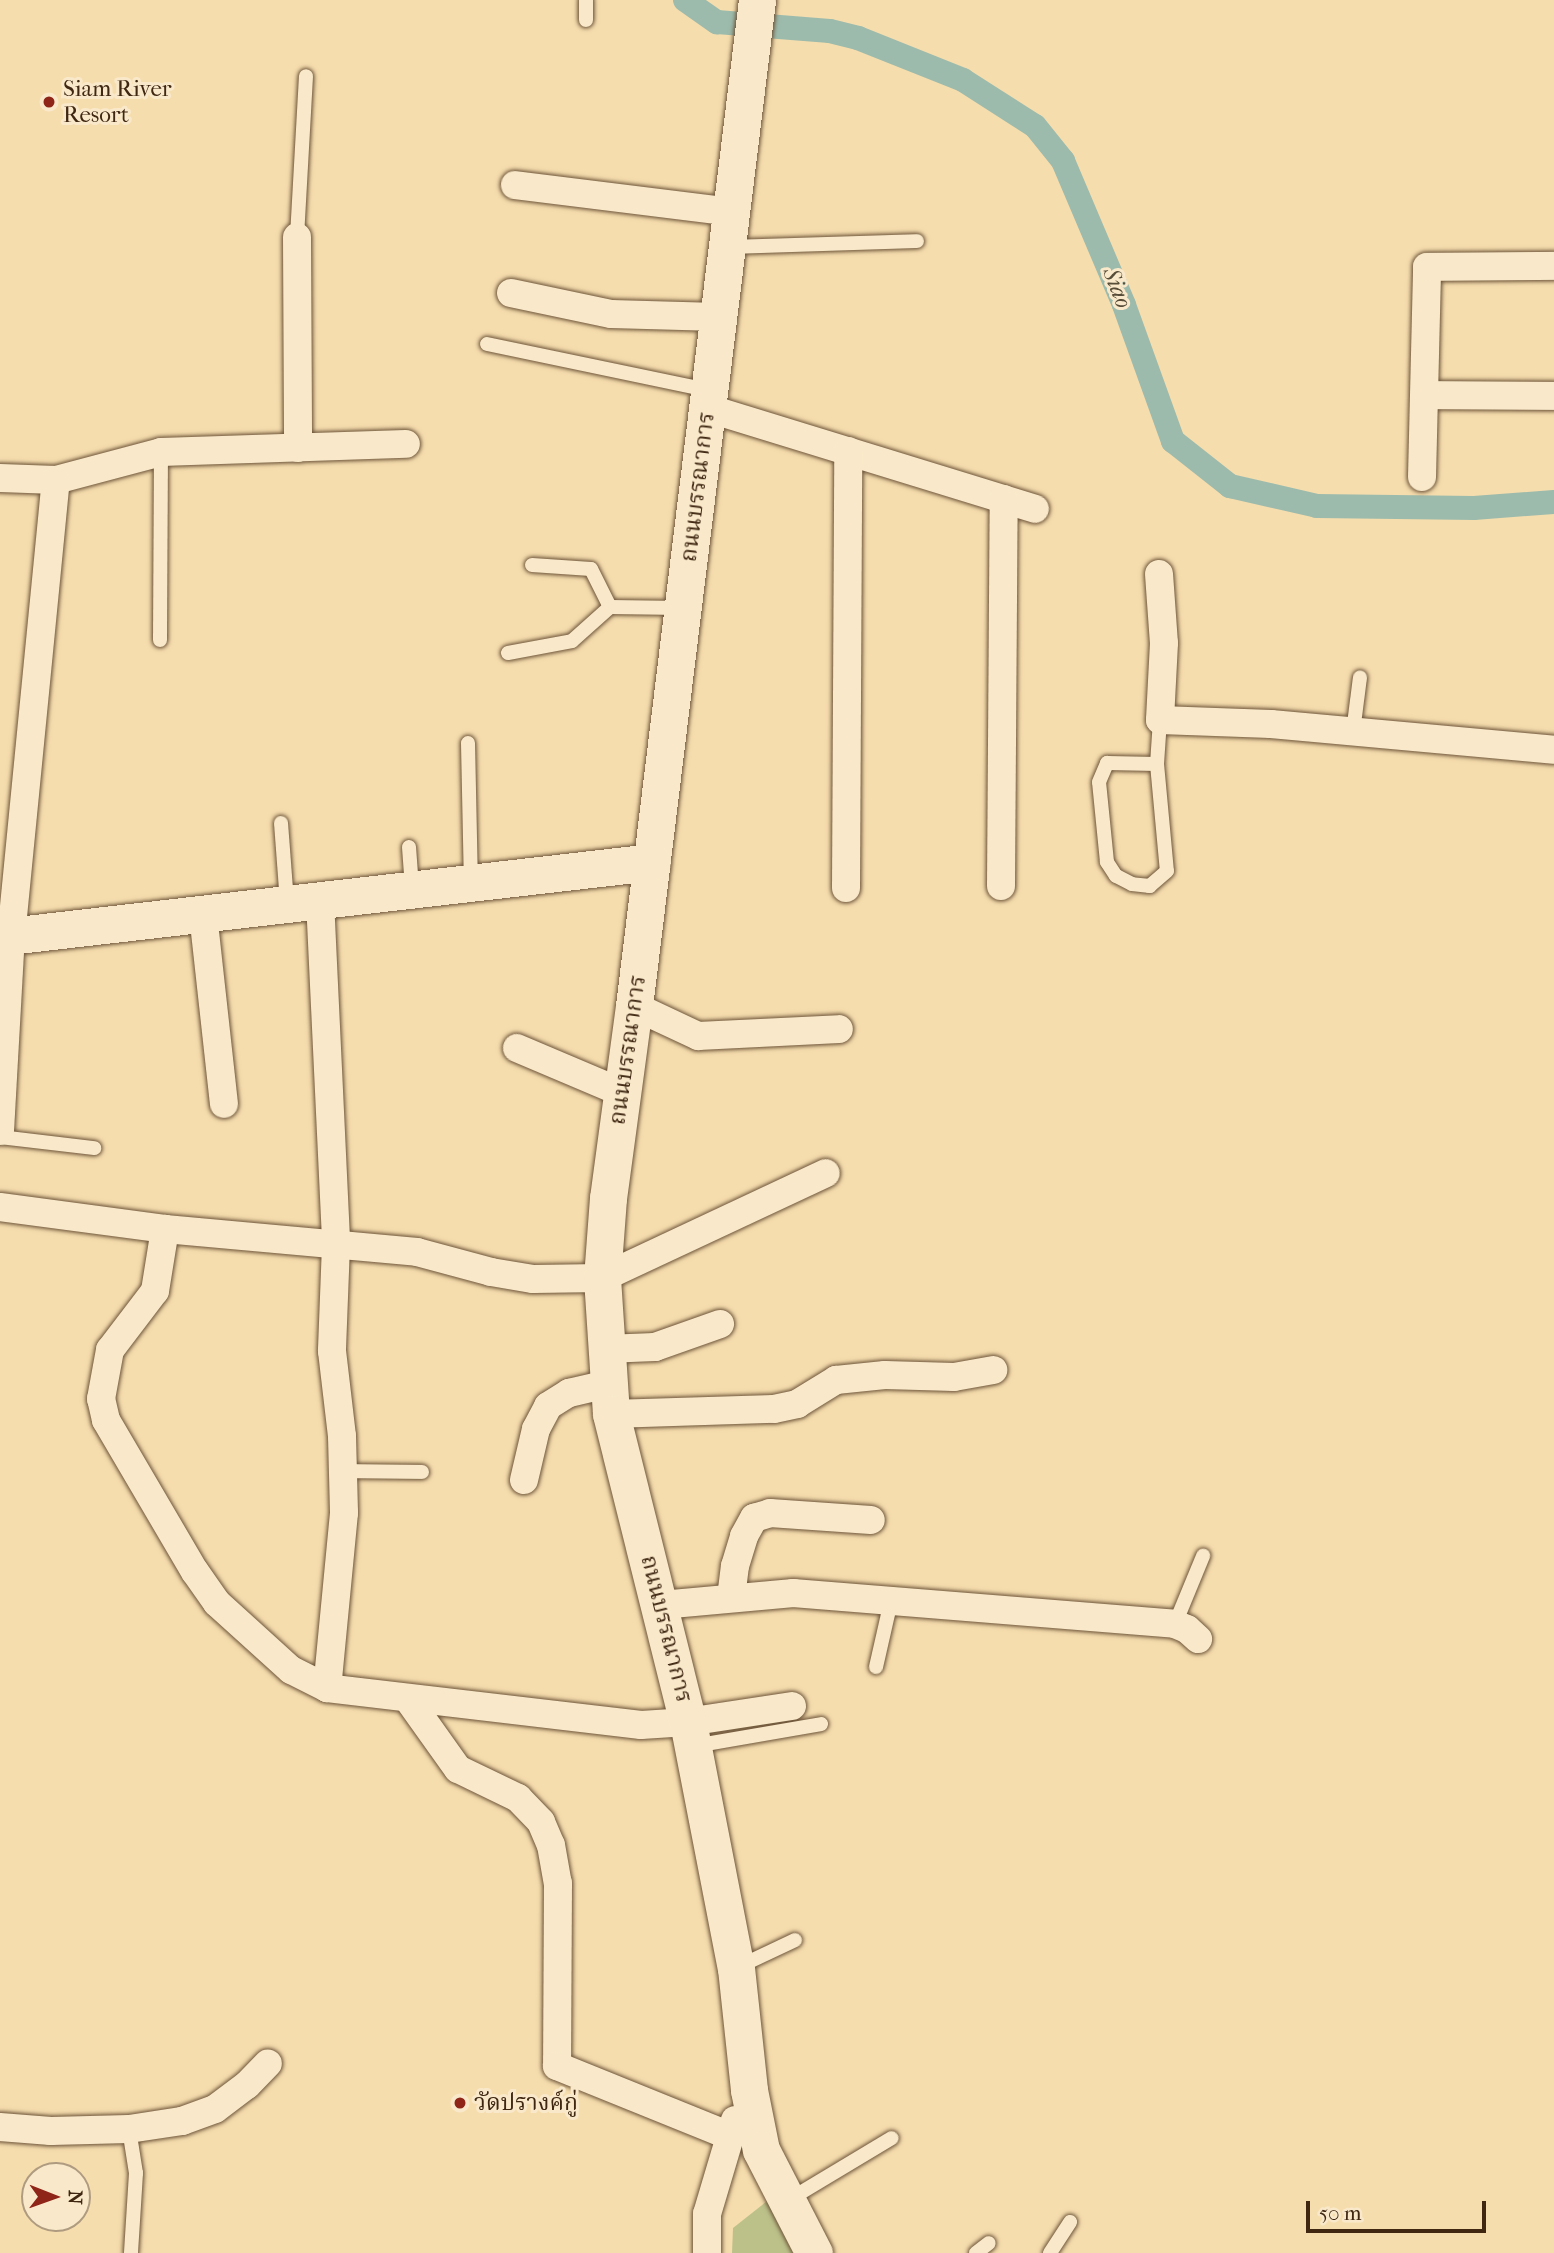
<!DOCTYPE html>
<html>
<head>
<meta charset="utf-8">
<style>
	body { margin:0 }
	#map { position:relative; width:1554px; height:2253px; overflow:hidden; background:#f6ddae; font-family:"IM FELL French Canon","Noto Serif Thai",serif }
	div>[style] { position:absolute }
	.green>* { inset:0; background:#bcc18a }
	.canal>* { height:24px; margin:-12px; padding:0 12px; transform-origin:12px; border-radius:12px; background:#9dbbac }
	.roads { filter:drop-shadow(0 0 2px #6d5439) drop-shadow(0 0 2px #6d5439) }
	.service>* { height:14px; margin:-7px; padding:0 7px; transform-origin:7px; border-radius:7px; background:#f9e9ca }
	.minor>* { height:28px; margin:-14px; padding:0 14px; transform-origin:14px; border-radius:14px; background:#f9e9ca }
	.tertiary>* { height:37px; margin:-18.5px; padding:0 18.5px; transform-origin:18.5px; border-radius:18.5px; background:#f9e9ca }
	.dots>* { width:19px; height:19px; translate:-50% -50%; box-sizing:border-box; border:4px solid #f9e9ca; border-radius:50% }
	span { translate:-50% -50%; white-space:nowrap; text-align:center; line-height:1.15; -webkit-text-stroke:6px #f9e9ca; paint-order:stroke }
	.poi-label { font-size:23px; color:#3f2712 }
	.left { translate:0 -50%; text-align:left }
	.street-label { font-size:23px; color:#3f2712 }
	.water-label { font-size:24px; color:#564c38; font-style:italic }
	.north { position:absolute; left:21px; top:2162px; width:70px; height:70px; box-sizing:border-box; background:#f9e9ca; border:2px solid #af9b80; border-radius:50%; rotate:91deg; font-size:19px; font-weight:700; line-height:28px; text-align:center; color:#3f2712 }
	.north::after { content:''; display:block; margin:auto; width:24px; height:32px; background:#8f2418; clip-path:polygon(50% 0,100% 100%,50% 72%,0 100%) }
	.scale { position:absolute; left:1306px; top:2201px; width:180px; height:32px; box-sizing:border-box; border:4px solid #3f2712; border-top:0; padding-left:9px; font-size:21px; line-height:24px; white-space:nowrap; color:#3f2712; -webkit-text-stroke:5px #f9e9ca; paint-order:stroke }
</style>
</head>
<body>
<div id="map">
	<div class="green">
		<i style="clip-path:polygon(767px 2201px,793px 2253px,732px 2253px,733px 2228px)"></i>
	</div>
	<div class="canal">
		<i style="left:685px;top:0;width:39px;rotate:35deg"></i>
		<i style="left:717px;top:22px;width:113px;rotate:4.6deg"></i>
		<i style="left:830px;top:31px;width:29px;rotate:14deg"></i>
		<i style="left:858px;top:38px;width:113px;rotate:21.8deg"></i>
		<i style="left:963px;top:80px;width:85px;rotate:32.6deg"></i>
		<i style="left:1035px;top:126px;width:45px;rotate:51.3deg"></i>
		<i style="left:1063px;top:161px;width:156px;rotate:67deg"></i>
		<i style="left:1124px;top:305px;width:145px;rotate:70.2deg"></i>
		<i style="left:1173px;top:441px;width:73px;rotate:38.3deg"></i>
		<i style="left:1230px;top:486px;width:89px;rotate:12.9deg"></i>
		<i style="left:1317px;top:506px;width:157px;rotate:0.7deg"></i>
		<i style="left:1474px;top:508px;width:80px;rotate:-4.3deg"></i>
	</div>
	<div class="roads">
		<div class="service">
			<i style="left:586px;top:0;width:20px;rotate:90deg"></i>
			<i style="left:297px;top:237px;width:161px;rotate:-86.8deg"></i>
			<i style="left:729px;top:247px;width:188px;rotate:-1.8deg"></i>
			<i style="left:487px;top:344px;width:226px;rotate:11.8deg"></i>
			<i style="left:532px;top:565px;width:59px;rotate:3.9deg"></i>
			<i style="left:591px;top:569px;width:42px;rotate:63.4deg"></i>
			<i style="left:160px;top:640px;width:188px;rotate:-89.7deg"></i>
			<i style="left:508px;top:653px;width:65px;rotate:-10.6deg"></i>
			<i style="left:572px;top:641px;width:51px;rotate:-41.8deg"></i>
			<i style="left:610px;top:607px;width:72px;rotate:0.8deg"></i>
			<i style="left:1353px;top:732px;width:55px;rotate:-82.7deg"></i>
			<i style="left:468px;top:743px;width:138px;rotate:88.8deg"></i>
			<i style="left:1157px;top:764px;width:107px;rotate:84.7deg"></i>
			<i style="left:1167px;top:871px;width:23px;rotate:139deg"></i>
			<i style="left:1150px;top:886px;width:18px;rotate:-174deg"></i>
			<i style="left:1132px;top:884px;width:18px;rotate:-153deg"></i>
			<i style="left:1116px;top:876px;width:17px;rotate:-123deg"></i>
			<i style="left:1107px;top:862px;width:80px;rotate:-95.7deg"></i>
			<i style="left:1099px;top:782px;width:21px;rotate:-67deg"></i>
			<i style="left:1107px;top:763px;width:50px;rotate:1.1deg"></i>
			<i style="left:1157px;top:764px;width:44px;rotate:-86.1deg"></i>
			<i style="left:281px;top:823px;width:80px;rotate:85.7deg"></i>
			<i style="left:409px;top:847px;width:41px;rotate:85.8deg"></i>
			<i style="left:0;top:1137px;width:95px;rotate:6.7deg"></i>
			<i style="left:343px;top:1471px;width:79px;rotate:0.7deg"></i>
			<i style="left:1175px;top:1624px;width:74px;rotate:-67.6deg"></i>
			<i style="left:876px;top:1667px;width:68px;rotate:-77.2deg"></i>
			<i style="left:694px;top:1746px;width:129px;rotate:-9.8deg"></i>
			<i style="left:738px;top:1967px;width:63px;rotate:-25.3deg"></i>
			<i style="left:129px;top:2129px;width:45px;rotate:81deg"></i>
			<i style="left:136px;top:2173px;width:80px;rotate:93.6deg"></i>
			<i style="left:787px;top:2201px;width:122px;rotate:-31deg"></i>
			<i style="left:976px;top:2253px;width:16px;rotate:-38deg"></i>
			<i style="left:1050px;top:2253px;width:37px;rotate:-57deg"></i>
		</div>
		<div class="minor">
			<i style="left:515px;top:185px;width:218px;rotate:7.1deg"></i>
			<i style="left:297px;top:237px;width:211px;rotate:89.7deg"></i>
			<i style="left:511px;top:293px;width:102px;rotate:11.9deg"></i>
			<i style="left:611px;top:314px;width:107px;rotate:1.6deg"></i>
			<i style="left:1425px;top:395px;width:129px;rotate:0.4deg"></i>
			<i style="left:707px;top:408px;width:343px;rotate:17.1deg"></i>
			<i style="left:1422px;top:477px;width:210px;rotate:-88.6deg"></i>
			<i style="left:1427px;top:267px;width:127px;rotate:-0.5deg"></i>
			<i style="left:0;top:478px;width:56px;rotate:2deg"></i>
			<i style="left:56px;top:480px;width:109px;rotate:-14.9deg"></i>
			<i style="left:161px;top:452px;width:245px;rotate:-1.9deg"></i>
			<i style="left:1159px;top:574px;width:69px;rotate:85.9deg"></i>
			<i style="left:1164px;top:643px;width:77px;rotate:93deg"></i>
			<i style="left:1160px;top:720px;width:111px;rotate:2.1deg"></i>
			<i style="left:1271px;top:724px;width:284px;rotate:5.2deg"></i>
			<i style="left:1001px;top:886px;width:387px;rotate:-89.6deg"></i>
			<i style="left:846px;top:888px;width:437px;rotate:-89.7deg"></i>
			<i style="left:320px;top:900px;width:345px;rotate:87.3deg"></i>
			<i style="left:336px;top:1245px;width:106px;rotate:92.2deg"></i>
			<i style="left:332px;top:1351px;width:86px;rotate:83.3deg"></i>
			<i style="left:342px;top:1436px;width:77px;rotate:88.5deg"></i>
			<i style="left:344px;top:1513px;width:176px;rotate:95.5deg"></i>
			<i style="left:203px;top:914px;width:191px;rotate:83.7deg"></i>
			<i style="left:634px;top:1006px;width:71px;rotate:25.1deg"></i>
			<i style="left:698px;top:1036px;width:141px;rotate:-2.8deg"></i>
			<i style="left:517px;top:1048px;width:115px;rotate:23deg"></i>
			<i style="left:0;top:1131px;width:194px;rotate:-86.8deg"></i>
			<i style="left:11px;top:937px;width:459px;rotate:-84.4deg"></i>
			<i style="left:0;top:1207px;width:166px;rotate:7.6deg"></i>
			<i style="left:605px;top:1349px;width:50px;rotate:-2.3deg"></i>
			<i style="left:655px;top:1347px;width:69px;rotate:-19.5deg"></i>
			<i style="left:611px;top:1414px;width:163px;rotate:-1.8deg"></i>
			<i style="left:774px;top:1409px;width:24px;rotate:-12deg"></i>
			<i style="left:797px;top:1404px;width:46px;rotate:-31.6deg"></i>
			<i style="left:836px;top:1380px;width:49px;rotate:-5.8deg"></i>
			<i style="left:885px;top:1375px;width:69px;rotate:1.7deg"></i>
			<i style="left:954px;top:1377px;width:40px;rotate:-10deg"></i>
			<i style="left:524px;top:1480px;width:52px;rotate:-76.8deg"></i>
			<i style="left:536px;top:1429px;width:26px;rotate:-62deg"></i>
			<i style="left:548px;top:1406px;width:25px;rotate:-32deg"></i>
			<i style="left:569px;top:1393px;width:39px;rotate:-13deg"></i>
			<i style="left:731px;top:1598px;width:32px;rotate:-83deg"></i>
			<i style="left:735px;top:1566px;width:31px;rotate:-73deg"></i>
			<i style="left:744px;top:1536px;width:21px;rotate:-61deg"></i>
			<i style="left:754px;top:1518px;width:17px;rotate:-17deg"></i>
			<i style="left:770px;top:1513px;width:101px;rotate:4deg"></i>
			<i style="left:661px;top:1605px;width:133px;rotate:-5.2deg"></i>
			<i style="left:793px;top:1593px;width:383px;rotate:4.6deg"></i>
			<i style="left:1175px;top:1624px;width:13px;rotate:23deg"></i>
			<i style="left:1187px;top:1629px;width:15px;rotate:42deg"></i>
			<i style="left:408px;top:1699px;width:86px;rotate:54.5deg"></i>
			<i style="left:458px;top:1769px;width:67px;rotate:25.8deg"></i>
			<i style="left:518px;top:1798px;width:33px;rotate:46deg"></i>
			<i style="left:541px;top:1822px;width:25px;rotate:67deg"></i>
			<i style="left:551px;top:1845px;width:39px;rotate:80deg"></i>
			<i style="left:558px;top:1883px;width:183px;rotate:90.3deg"></i>
			<i style="left:557px;top:2066px;width:184px;rotate:22deg"></i>
			<i style="left:792px;top:1706px;width:105px;rotate:171.3deg"></i>
			<i style="left:688px;top:1722px;width:47px;rotate:176.3deg"></i>
			<i style="left:641px;top:1725px;width:316px;rotate:-173.3deg"></i>
			<i style="left:327px;top:1688px;width:40px;rotate:-153.4deg"></i>
			<i style="left:291px;top:1670px;width:100px;rotate:-137.8deg"></i>
			<i style="left:217px;top:1603px;width:38px;rotate:-125deg"></i>
			<i style="left:195px;top:1572px;width:176px;rotate:-120.4deg"></i>
			<i style="left:106px;top:1420px;width:22px;rotate:-103deg"></i>
			<i style="left:101px;top:1399px;width:50px;rotate:-79.6deg"></i>
			<i style="left:110px;top:1350px;width:74px;rotate:-52.7deg"></i>
			<i style="left:155px;top:1291px;width:63px;rotate:-80.8deg"></i>
			<i style="left:165px;top:1229px;width:253px;rotate:5.2deg"></i>
			<i style="left:417px;top:1252px;width:77px;rotate:15.1deg"></i>
			<i style="left:491px;top:1272px;width:43px;rotate:9.5deg"></i>
			<i style="left:533px;top:1279px;width:69px;rotate:-0.8deg"></i>
			<i style="left:602px;top:1278px;width:247px;rotate:-25.1deg"></i>
			<i style="left:0;top:2127px;width:51px;rotate:4.5deg"></i>
			<i style="left:51px;top:2131px;width:78px;rotate:-1.5deg"></i>
			<i style="left:129px;top:2129px;width:54px;rotate:-8.6deg"></i>
			<i style="left:182px;top:2121px;width:35px;rotate:-20deg"></i>
			<i style="left:215px;top:2109px;width:40px;rotate:-37deg"></i>
			<i style="left:247px;top:2085px;width:30px;rotate:-46deg"></i>
			<i style="left:707px;top:2253px;width:39px;rotate:-90deg"></i>
			<i style="left:707px;top:2214px;width:98px;rotate:-73.4deg"></i>
		</div>
		<div class="tertiary">
			<i style="left:757px;top:0;width:1013px;rotate:96.97deg"></i>
			<i style="left:634px;top:1006px;width:194px;rotate:97.7deg"></i>
			<i style="left:608px;top:1198px;width:80px;rotate:94.3deg"></i>
			<i style="left:602px;top:1278px;width:136px;rotate:86.2deg"></i>
			<i style="left:611px;top:1414px;width:317px;rotate:76deg"></i>
			<i style="left:688px;top:1722px;width:251px;rotate:79deg"></i>
			<i style="left:736px;top:1968px;width:123px;rotate:83.9deg"></i>
			<i style="left:749px;top:2090px;width:61px;rotate:78.7deg"></i>
			<i style="left:761px;top:2150px;width:116px;rotate:62.8deg"></i>
			<i style="left:0;top:937px;width:656px;rotate:-6.56deg"></i>
		</div>
	</div>
	<div class="dots">
		<i style="left:49px;top:102px;background:#8f2418"></i>
		<i style="left:460px;top:2103px;background:#8f2418"></i>
	</div>
	<div class="poi-label">
		<span class="left" style="left:63px;top:102px">Siam River<br>Resort</span>
		<span class="left" style="left:474px;top:2103px">วัดปรางค์กู่</span>
	</div>
	<div class="street-label">
		<span style="left:698px;top:487px;rotate:-83deg">ถนนบรรณาการ</span>
		<span style="left:628px;top:1050px;rotate:-82deg">ถนนบรรณาการ</span>
		<span style="left:666px;top:1629px;rotate:76deg">ถนนบรรณาการ</span>
	</div>
	<div class="water-label">
		<span style="left:1117px;top:288px;rotate:68deg">Siao</span>
	</div>
	<div class="north">N</div>
	<div class="scale">50 m</div>
</div>
</body>
</html>
